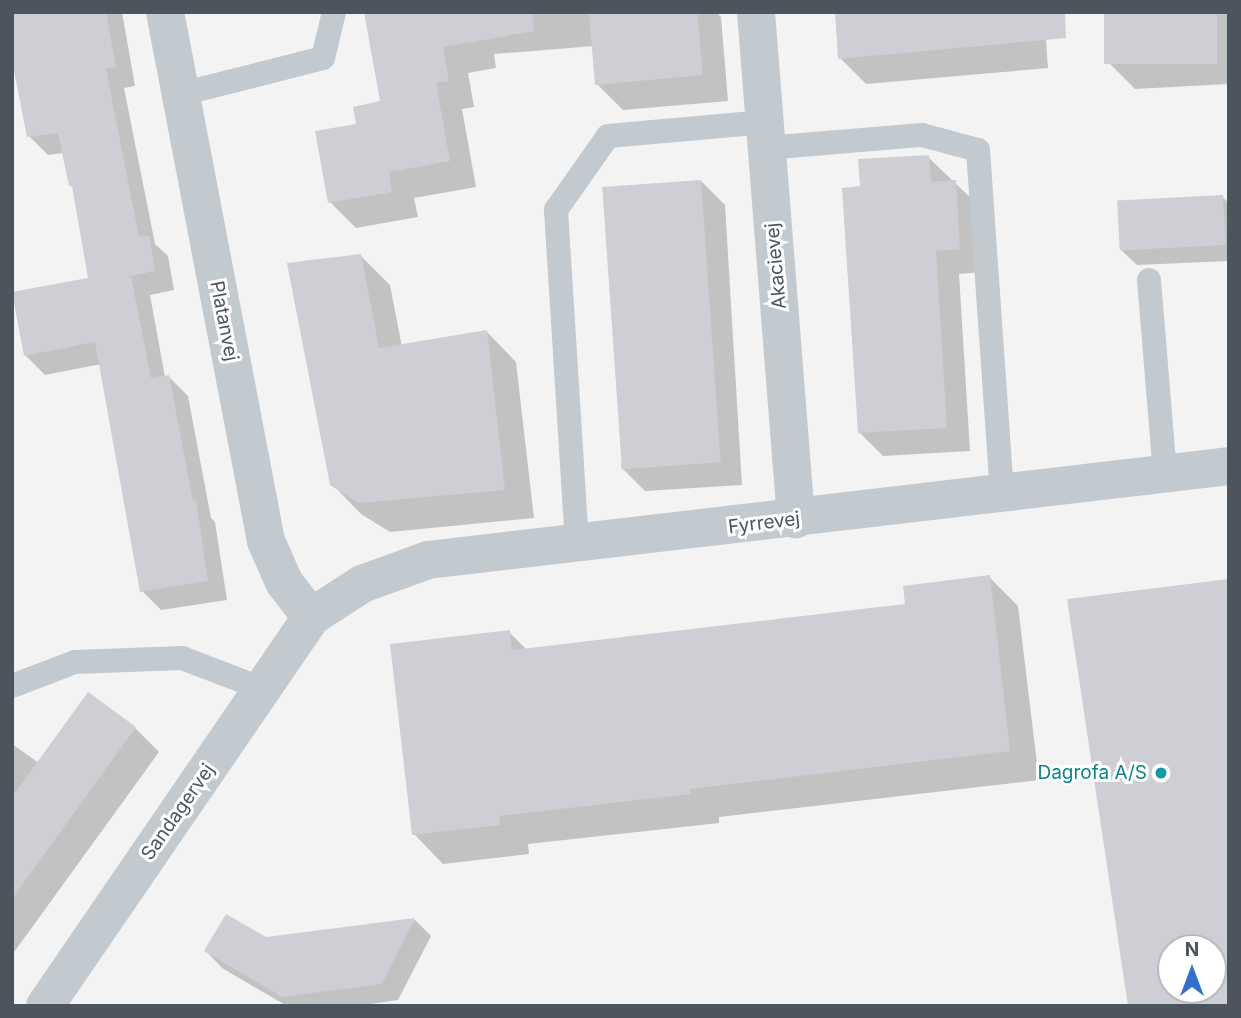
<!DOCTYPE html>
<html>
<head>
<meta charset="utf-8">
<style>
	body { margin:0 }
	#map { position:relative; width:1241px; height:1018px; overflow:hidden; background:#f4f3f3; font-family:Inter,sans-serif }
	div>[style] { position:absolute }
	.shadow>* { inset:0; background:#0003 }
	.building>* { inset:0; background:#cdcfd4; transform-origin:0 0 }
	.service>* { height:24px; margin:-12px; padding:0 12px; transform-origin:12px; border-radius:12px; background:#c2c9cf }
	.minor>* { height:38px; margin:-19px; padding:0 19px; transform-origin:19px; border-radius:19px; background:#c2c9cf }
	.dots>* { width:19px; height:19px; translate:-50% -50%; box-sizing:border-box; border:4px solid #fff; border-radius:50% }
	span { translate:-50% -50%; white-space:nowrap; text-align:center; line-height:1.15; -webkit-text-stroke:6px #fff; paint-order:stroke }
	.street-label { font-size:19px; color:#4c555e }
	.culture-label { font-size:19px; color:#0d838f }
	.right { translate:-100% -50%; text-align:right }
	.frame { position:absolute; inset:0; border:14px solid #4c555e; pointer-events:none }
	.north { position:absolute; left:1157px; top:934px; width:70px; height:70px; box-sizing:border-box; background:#fff; border:2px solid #b7bbbf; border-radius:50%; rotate:0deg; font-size:19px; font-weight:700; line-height:28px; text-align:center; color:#4c555e }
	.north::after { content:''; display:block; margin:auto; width:24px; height:32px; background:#3170cf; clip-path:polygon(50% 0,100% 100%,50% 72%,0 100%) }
</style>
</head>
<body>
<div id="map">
	<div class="shadow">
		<i style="clip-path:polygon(12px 12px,122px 12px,135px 86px,124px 88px,155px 244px,168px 256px,174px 290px,150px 295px,165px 377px,169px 377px,188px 396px,211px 518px,215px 522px,227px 600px,161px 610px,142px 591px,101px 364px,45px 375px,25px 355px,90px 279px,74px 189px,70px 185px,64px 153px,48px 155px,29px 136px)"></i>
		<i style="clip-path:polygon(366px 12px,716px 12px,721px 17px,728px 101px,623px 110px,597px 84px,594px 46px,494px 54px,496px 68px,468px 73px,474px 107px,462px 109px,476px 187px,414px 198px,418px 217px,356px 228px,330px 202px,358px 125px,382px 103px)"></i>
		<i style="clip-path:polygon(1044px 12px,1048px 68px,866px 84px,840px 58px)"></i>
		<i style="clip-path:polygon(1106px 12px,1229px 12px,1229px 84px,1135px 89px,1109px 63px)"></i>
		<i style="clip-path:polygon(928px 157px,979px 206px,983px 272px,959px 274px,970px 451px,883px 456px,860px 433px,861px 188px)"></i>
		<i style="clip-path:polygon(701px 181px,725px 205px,742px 485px,645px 491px,621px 467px)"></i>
		<i style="clip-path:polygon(1222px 197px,1229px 203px,1229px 261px,1137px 265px,1120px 249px)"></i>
		<i style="clip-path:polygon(361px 256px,390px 285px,402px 347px,487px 332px,516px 362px,534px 518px,390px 532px,361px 514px,332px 484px)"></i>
		<i style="clip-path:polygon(989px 577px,1018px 606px,1039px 780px,719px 817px,719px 823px,528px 844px,529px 854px,443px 864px,414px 834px,509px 632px,527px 650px,907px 605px)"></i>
		<i style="clip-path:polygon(88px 695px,135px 728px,159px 752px,12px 955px,12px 744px,39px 763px)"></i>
		<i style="clip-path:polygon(415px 920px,431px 936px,398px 1000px,357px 1006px,287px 1006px,222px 968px,206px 951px,266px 939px)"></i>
	</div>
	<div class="building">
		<i style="clip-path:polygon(12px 12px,106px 12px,116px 67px,106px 69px,139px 237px,149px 235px,155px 271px,131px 276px,151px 378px,169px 375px,193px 501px,196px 500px,208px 581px,140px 592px,95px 342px,24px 356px,12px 292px,88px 278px,72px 186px,69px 186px,58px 133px,27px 137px,12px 61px)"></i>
		<i style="clip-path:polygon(364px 12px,532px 12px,534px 31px,443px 47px,449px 81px,436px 83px,450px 161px,389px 172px,392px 192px,328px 203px,315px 131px,356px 124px,353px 107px,380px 101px)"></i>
		<i style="clip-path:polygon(589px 12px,697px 12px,703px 75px,595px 85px)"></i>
		<i style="clip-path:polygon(835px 12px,1065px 12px,1066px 38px,838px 59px)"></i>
		<i style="left:1104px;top:12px;width:113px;height:52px"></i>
		<i style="clip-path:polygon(929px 155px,931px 182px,956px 180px,960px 249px,936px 251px,947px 428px,858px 433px,842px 188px,860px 186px,858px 159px)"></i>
		<i style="left:701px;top:180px;width:283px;height:99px;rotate:86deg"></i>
		<i style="left:1223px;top:195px;width:50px;height:106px;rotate:87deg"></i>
		<i style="clip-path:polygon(361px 254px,379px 348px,487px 330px,505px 490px,359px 503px,330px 485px,287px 263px)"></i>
		<i style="clip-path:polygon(990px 575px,1010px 751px,690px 789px,691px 794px,499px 816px,500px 825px,412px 835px,390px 644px,510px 630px,512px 650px,905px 604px,903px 586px)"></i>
		<i style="clip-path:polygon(evenodd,1229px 579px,1229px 1006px,1128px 1006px,1067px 599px,1229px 579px,1171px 948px,1213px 948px,1213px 990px,1171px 990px,1171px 948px)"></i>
		<i style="clip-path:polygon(88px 692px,136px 727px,12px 899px,12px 797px)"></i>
		<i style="clip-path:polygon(226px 914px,266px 937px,415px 918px,382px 984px,282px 997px,204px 951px)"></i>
	</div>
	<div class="service">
		<i style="left:181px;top:94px;width:146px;rotate:-14.2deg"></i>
		<i style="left:323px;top:58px;width:47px;rotate:-76.6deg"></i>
		<i style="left:766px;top:148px;width:157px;rotate:-4.8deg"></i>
		<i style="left:922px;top:135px;width:58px;rotate:15deg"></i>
		<i style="left:978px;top:150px;width:345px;rotate:86deg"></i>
		<i style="left:1149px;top:280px;width:195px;rotate:85.3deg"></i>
		<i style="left:577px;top:544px;width:335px;rotate:-93.6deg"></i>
		<i style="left:556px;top:210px;width:90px;rotate:-54.9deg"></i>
		<i style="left:608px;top:136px;width:157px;rotate:-5.1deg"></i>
		<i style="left:12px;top:686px;width:67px;rotate:-20.9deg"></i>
		<i style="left:75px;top:662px;width:107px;rotate:-2.1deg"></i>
		<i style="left:182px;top:658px;width:87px;rotate:20.9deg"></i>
	</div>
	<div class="minor">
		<i style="left:165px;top:12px;width:539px;rotate:79.19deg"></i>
		<i style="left:266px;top:541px;width:45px;rotate:66.3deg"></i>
		<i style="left:284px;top:582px;width:44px;rotate:52.4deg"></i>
		<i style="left:756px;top:12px;width:509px;rotate:85.49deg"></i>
		<i style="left:45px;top:1006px;width:471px;rotate:-55.6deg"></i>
		<i style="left:311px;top:617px;width:61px;rotate:-32.9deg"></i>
		<i style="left:362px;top:584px;width:70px;rotate:-20deg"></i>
		<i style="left:428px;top:560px;width:806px;rotate:-6.69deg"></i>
	</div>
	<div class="dots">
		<i style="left:1161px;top:773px;background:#0f9aa8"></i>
	</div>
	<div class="street-label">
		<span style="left:776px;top:266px;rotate:-95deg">Akacievej</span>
		<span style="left:224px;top:321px;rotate:79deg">Platanvej</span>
		<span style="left:764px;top:523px;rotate:-7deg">Fyrrevej</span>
		<span style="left:178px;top:812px;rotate:-55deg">Sandagervej</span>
	</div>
	<div class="culture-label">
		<span class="right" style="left:1147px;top:773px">Dagrofa A/S</span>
	</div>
	<div class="frame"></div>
	<div class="north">N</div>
</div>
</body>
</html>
